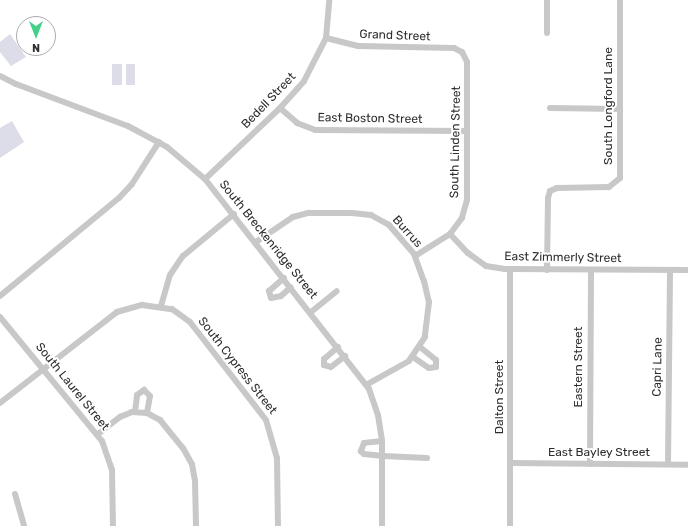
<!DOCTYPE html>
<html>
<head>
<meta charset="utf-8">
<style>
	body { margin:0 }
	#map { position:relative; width:688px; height:526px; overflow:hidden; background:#fff; font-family:Rubik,sans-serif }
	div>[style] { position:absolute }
	.green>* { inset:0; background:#ddddea; transform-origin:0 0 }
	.minor>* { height:6px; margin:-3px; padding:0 3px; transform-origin:3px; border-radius:3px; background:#c8c8c8 }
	span { translate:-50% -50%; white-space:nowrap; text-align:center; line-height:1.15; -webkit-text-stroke:4px #fff; paint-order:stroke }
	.street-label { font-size:12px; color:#2e2e2e }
	.north { position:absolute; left:16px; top:16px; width:40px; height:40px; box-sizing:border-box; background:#fff; border:1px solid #ababab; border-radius:50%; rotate:180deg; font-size:11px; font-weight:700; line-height:16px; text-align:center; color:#2e2e2e }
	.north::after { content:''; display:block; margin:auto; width:14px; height:18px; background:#43d188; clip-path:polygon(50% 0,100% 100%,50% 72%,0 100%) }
</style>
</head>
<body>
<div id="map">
	<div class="green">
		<i style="clip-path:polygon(10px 34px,26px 57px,11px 66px,0 52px,0 42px)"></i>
		<i style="left:112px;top:64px;width:10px;height:21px"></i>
		<i style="left:126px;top:64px;width:9px;height:21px"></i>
		<i style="clip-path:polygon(12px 121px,24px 142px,0 158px,0 128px)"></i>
	</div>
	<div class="minor">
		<i style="left:547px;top:0;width:33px;rotate:90deg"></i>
		<i style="left:326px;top:38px;width:34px;rotate:14deg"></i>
		<i style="left:359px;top:46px;width:95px;rotate:1.2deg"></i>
		<i style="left:454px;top:48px;width:9px;rotate:27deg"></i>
		<i style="left:462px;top:52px;width:11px;rotate:63deg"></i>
		<i style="left:467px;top:62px;width:138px;rotate:90deg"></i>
		<i style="left:467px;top:200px;width:19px;rotate:106deg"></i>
		<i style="left:462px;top:218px;width:20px;rotate:127deg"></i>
		<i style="left:450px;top:234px;width:41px;rotate:147.8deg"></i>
		<i style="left:0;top:76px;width:18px;rotate:27deg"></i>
		<i style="left:16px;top:84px;width:120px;rotate:20.6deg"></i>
		<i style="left:128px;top:126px;width:44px;rotate:28.3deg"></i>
		<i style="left:167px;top:147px;width:50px;rotate:40.1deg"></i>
		<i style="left:205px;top:179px;width:266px;rotate:52deg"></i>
		<i style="left:369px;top:389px;width:28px;rotate:71deg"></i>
		<i style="left:378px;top:415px;width:26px;rotate:81deg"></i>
		<i style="left:382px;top:441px;width:85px;rotate:90deg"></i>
		<i style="left:280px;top:108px;width:23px;rotate:41deg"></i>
		<i style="left:297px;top:123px;width:19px;rotate:21deg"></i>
		<i style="left:315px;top:130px;width:152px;rotate:0.4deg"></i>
		<i style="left:550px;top:108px;width:70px;rotate:0.8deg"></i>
		<i style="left:205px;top:179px;width:103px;rotate:-43.4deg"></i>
		<i style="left:280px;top:108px;width:36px;rotate:-48deg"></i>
		<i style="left:304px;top:81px;width:48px;rotate:-62.9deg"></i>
		<i style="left:326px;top:38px;width:38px;rotate:-85deg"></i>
		<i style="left:450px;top:234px;width:26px;rotate:47deg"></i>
		<i style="left:468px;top:253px;width:22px;rotate:36deg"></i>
		<i style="left:486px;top:266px;width:19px;rotate:9deg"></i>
		<i style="left:505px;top:269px;width:183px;rotate:0.3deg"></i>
		<i style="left:256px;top:242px;width:45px;rotate:-34deg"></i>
		<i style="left:293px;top:217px;width:16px;rotate:-15deg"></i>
		<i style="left:308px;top:213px;width:44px"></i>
		<i style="left:352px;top:213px;width:19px;rotate:6deg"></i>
		<i style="left:371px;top:215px;width:21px;rotate:29deg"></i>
		<i style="left:389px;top:225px;width:38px;rotate:49deg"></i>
		<i style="left:414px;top:254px;width:29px;rotate:70deg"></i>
		<i style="left:424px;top:281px;width:22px;rotate:77deg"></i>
		<i style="left:429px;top:302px;width:35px;rotate:97deg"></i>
		<i style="left:425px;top:337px;width:29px;rotate:124deg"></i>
		<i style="left:409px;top:361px;width:49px;rotate:150.8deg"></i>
		<i style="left:547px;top:270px;width:72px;rotate:-89.2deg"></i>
		<i style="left:548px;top:198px;width:7px;rotate:-74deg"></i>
		<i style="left:550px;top:191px;width:8px;rotate:-23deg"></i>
		<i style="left:557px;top:188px;width:52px;rotate:-1.1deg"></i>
		<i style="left:609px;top:187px;width:14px;rotate:-39deg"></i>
		<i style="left:620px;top:178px;width:178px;rotate:-90deg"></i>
		<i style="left:284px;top:278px;width:20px;rotate:139deg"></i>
		<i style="left:269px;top:291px;width:7px;rotate:74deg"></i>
		<i style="left:271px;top:298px;width:10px;rotate:-11deg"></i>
		<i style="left:281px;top:296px;width:13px;rotate:-42deg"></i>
		<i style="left:0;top:296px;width:154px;rotate:-39.5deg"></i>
		<i style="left:119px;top:198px;width:19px;rotate:-47deg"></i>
		<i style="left:132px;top:184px;width:50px;rotate:-57.3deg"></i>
		<i style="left:161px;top:306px;width:32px;rotate:-74deg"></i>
		<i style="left:170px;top:275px;width:23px;rotate:-56deg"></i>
		<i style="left:183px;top:256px;width:66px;rotate:-39.5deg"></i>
		<i style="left:311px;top:312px;width:33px;rotate:-39deg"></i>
		<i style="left:0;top:317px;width:161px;rotate:50.6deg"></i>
		<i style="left:102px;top:441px;width:31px;rotate:71deg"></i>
		<i style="left:112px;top:470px;width:56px;rotate:89deg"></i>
		<i style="left:338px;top:347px;width:18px;rotate:139deg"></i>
		<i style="left:324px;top:359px;width:6px;rotate:90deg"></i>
		<i style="left:324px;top:365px;width:7px;rotate:16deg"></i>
		<i style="left:331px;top:367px;width:18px;rotate:-38deg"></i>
		<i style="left:413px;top:357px;width:19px;rotate:35deg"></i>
		<i style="left:429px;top:368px;width:7px;rotate:-8deg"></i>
		<i style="left:436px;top:367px;width:7px;rotate:-90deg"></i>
		<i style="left:436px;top:360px;width:21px;rotate:-141deg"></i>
		<i style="left:0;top:403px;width:148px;rotate:-37.9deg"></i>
		<i style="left:117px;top:312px;width:26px;rotate:-16deg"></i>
		<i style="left:142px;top:305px;width:30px;rotate:8deg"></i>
		<i style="left:172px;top:309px;width:22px;rotate:36deg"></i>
		<i style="left:190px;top:322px;width:124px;rotate:52.2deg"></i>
		<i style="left:266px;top:420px;width:40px;rotate:74deg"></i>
		<i style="left:277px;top:458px;width:68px;rotate:89.2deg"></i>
		<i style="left:135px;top:412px;width:17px;rotate:-83deg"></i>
		<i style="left:137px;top:395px;width:9px;rotate:-36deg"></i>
		<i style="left:144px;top:390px;width:8px;rotate:45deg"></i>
		<i style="left:150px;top:396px;width:17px;rotate:100deg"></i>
		<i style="left:98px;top:434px;width:28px;rotate:-38deg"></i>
		<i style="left:120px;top:417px;width:13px;rotate:-23deg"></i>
		<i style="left:132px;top:412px;width:15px;rotate:4deg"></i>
		<i style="left:147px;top:413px;width:15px;rotate:28deg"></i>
		<i style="left:160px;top:420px;width:36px;rotate:51deg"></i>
		<i style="left:183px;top:448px;width:18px;rotate:61deg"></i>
		<i style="left:192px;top:464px;width:17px;rotate:80deg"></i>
		<i style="left:195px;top:481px;width:45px;rotate:88.7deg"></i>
		<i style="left:382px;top:441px;width:18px;rotate:174deg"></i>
		<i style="left:364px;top:443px;width:9px;rotate:111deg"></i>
		<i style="left:361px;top:451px;width:4px;rotate:45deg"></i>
		<i style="left:364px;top:454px;width:19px;rotate:6deg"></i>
		<i style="left:383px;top:456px;width:44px;rotate:2.6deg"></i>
		<i style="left:510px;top:463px;width:178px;rotate:0.6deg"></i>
		<i style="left:590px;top:464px;width:194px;rotate:-89.7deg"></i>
		<i style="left:668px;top:464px;width:194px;rotate:-89.4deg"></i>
		<i style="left:15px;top:494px;width:33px;rotate:74deg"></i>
		<i style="left:510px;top:526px;width:257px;rotate:-90deg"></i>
	</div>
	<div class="street-label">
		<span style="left:395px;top:36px;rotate:2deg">Grand Street</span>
		<span style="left:269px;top:101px;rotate:-46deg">Bedell Street</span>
		<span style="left:609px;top:106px;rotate:-90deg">South Longford Lane</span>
		<span style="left:370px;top:119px;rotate:1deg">East Boston Street</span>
		<span style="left:456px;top:142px;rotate:-89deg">South Linden Street</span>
		<span style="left:407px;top:232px;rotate:48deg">Burrus</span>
		<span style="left:268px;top:240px;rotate:51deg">South Breckenridge Street</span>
		<span style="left:563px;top:258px;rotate:1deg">East Zimmerly Street</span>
		<span style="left:237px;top:366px;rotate:52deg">South Cypress Street</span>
		<span style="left:579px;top:367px;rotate:-90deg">Eastern Street</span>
		<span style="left:658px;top:367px;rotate:-89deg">Capri Lane</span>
		<span style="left:72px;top:387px;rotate:51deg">South Laurel Street</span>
		<span style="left:500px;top:397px;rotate:-90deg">Dalton Street</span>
		<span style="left:599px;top:453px">East Bayley Street</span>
	</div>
	<div class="north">N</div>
</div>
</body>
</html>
